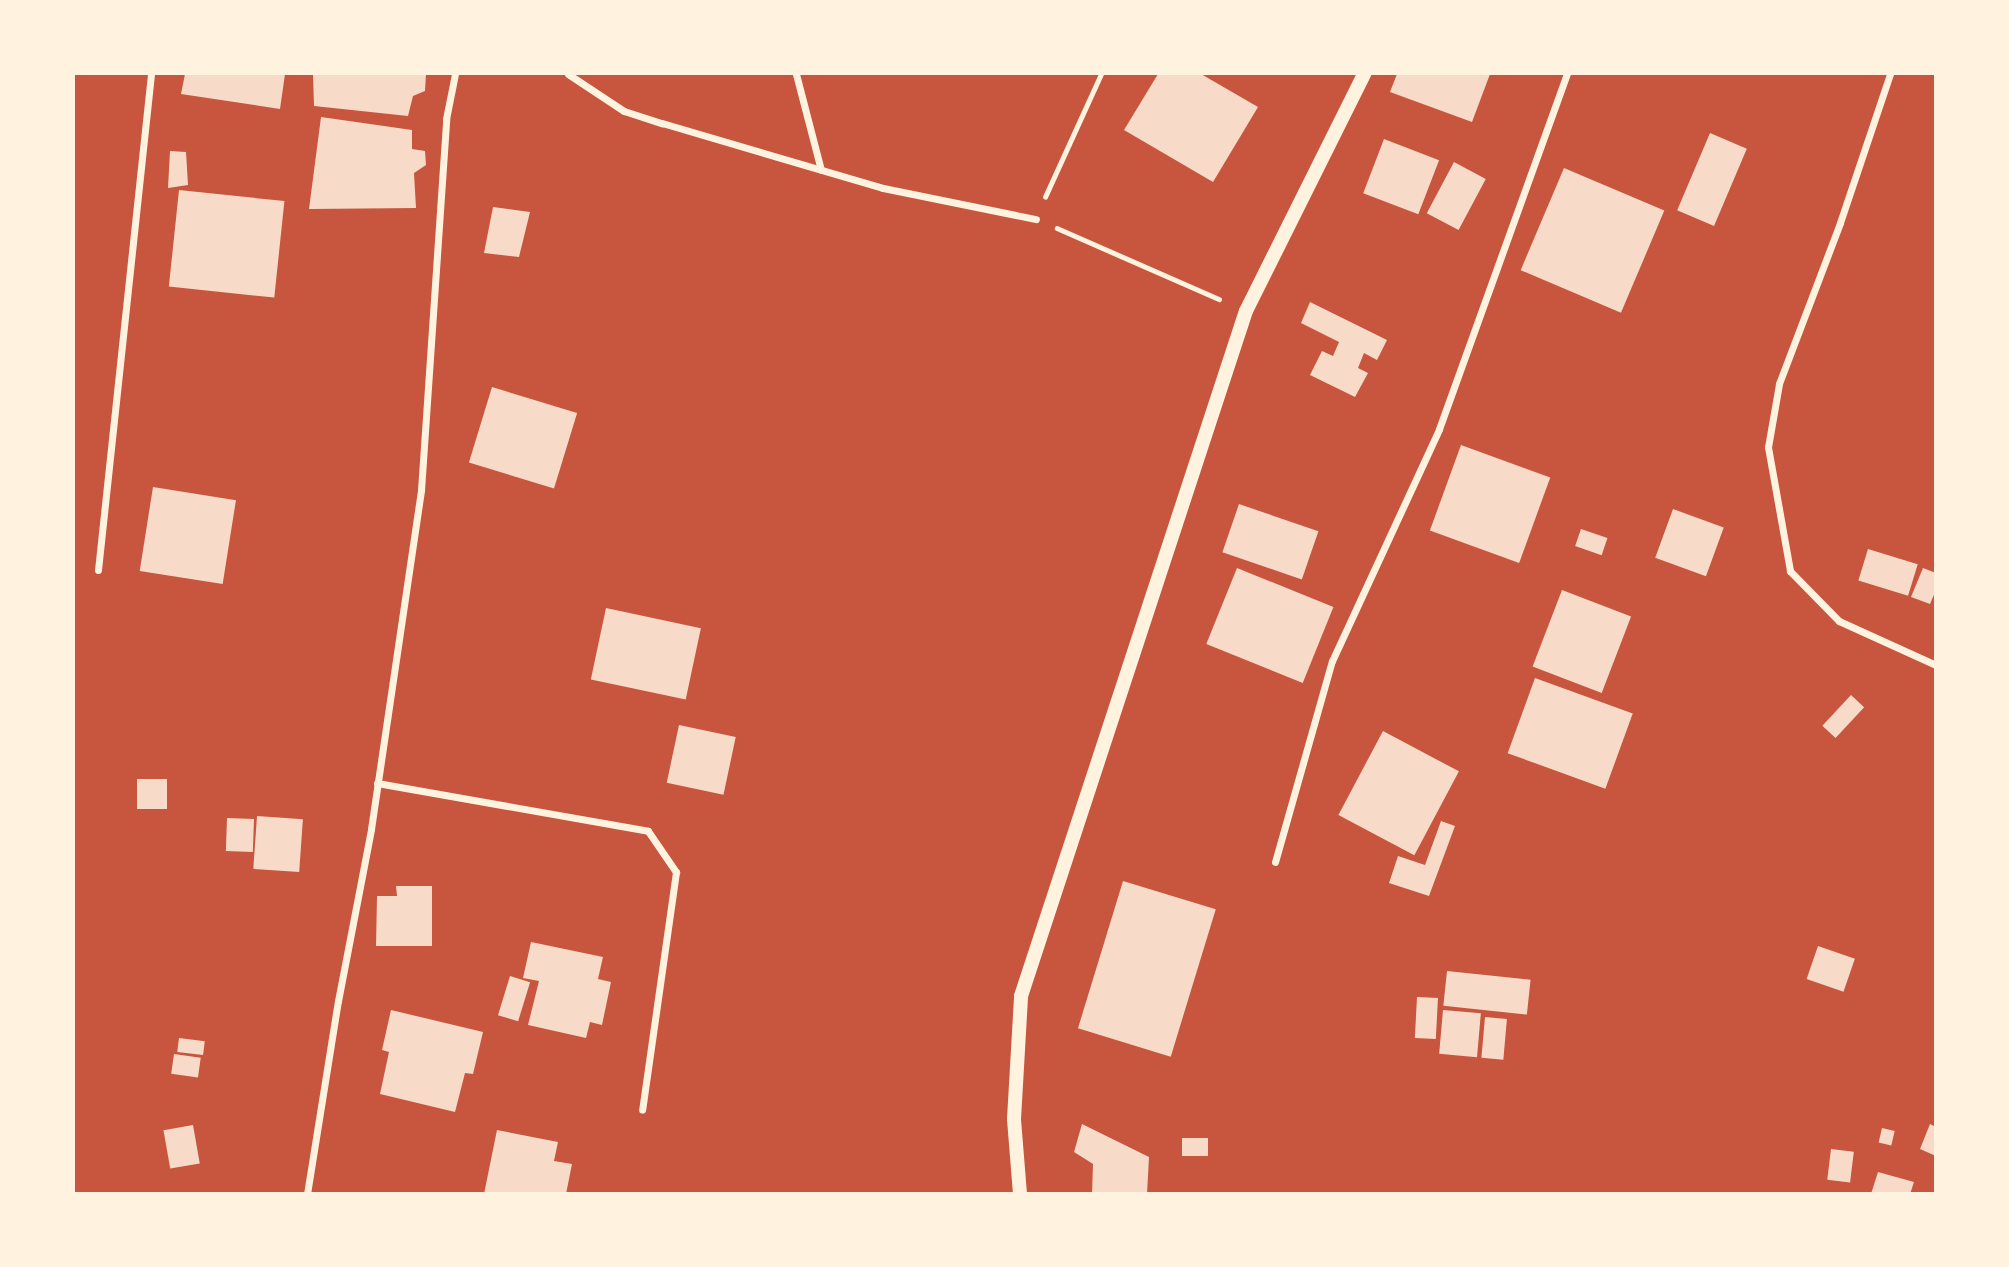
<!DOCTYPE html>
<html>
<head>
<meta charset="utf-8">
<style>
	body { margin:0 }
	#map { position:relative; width:2009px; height:1267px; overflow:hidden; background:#c8553d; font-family:"PT Serif",serif }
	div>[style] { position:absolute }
	.building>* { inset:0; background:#f7dbc8; transform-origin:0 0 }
	.path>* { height:4.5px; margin:-2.25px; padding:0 2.25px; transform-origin:2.25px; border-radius:2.25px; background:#fff3e0 }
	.minor>* { height:7px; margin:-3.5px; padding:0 3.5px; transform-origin:3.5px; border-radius:3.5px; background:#fff3e0 }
	.secondary>* { height:14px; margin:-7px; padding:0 7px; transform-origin:7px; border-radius:7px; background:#fff3e0 }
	span { translate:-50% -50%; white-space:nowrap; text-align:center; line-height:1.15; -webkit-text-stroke:7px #fff3e0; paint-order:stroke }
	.frame { position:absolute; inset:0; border:75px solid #fff3e0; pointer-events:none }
</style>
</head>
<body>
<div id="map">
	<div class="building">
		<i style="clip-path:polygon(185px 74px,285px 74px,280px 109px,181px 94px)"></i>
		<i style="clip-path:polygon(313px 74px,426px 74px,425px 91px,413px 96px,408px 116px,314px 106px)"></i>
		<i style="clip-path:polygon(1158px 74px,1201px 74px,1258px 107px,1213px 182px,1124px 130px)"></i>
		<i style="clip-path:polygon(1397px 74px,1490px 74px,1472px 122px,1390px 92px)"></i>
		<i style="clip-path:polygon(321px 117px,412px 130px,412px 149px,425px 151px,426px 165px,414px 173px,416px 208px,309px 209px)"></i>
		<i style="left:1710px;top:133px;width:40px;height:84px;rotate:23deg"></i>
		<i style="left:1384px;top:139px;width:59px;height:58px;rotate:21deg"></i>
		<i style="clip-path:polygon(170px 151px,186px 152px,188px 185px,168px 188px)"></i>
		<i style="left:1454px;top:162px;width:36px;height:58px;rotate:28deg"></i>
		<i style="left:1564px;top:168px;width:109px;height:111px;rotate:23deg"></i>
		<i style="left:179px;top:190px;width:106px;height:97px;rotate:6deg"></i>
		<i style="clip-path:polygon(493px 207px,530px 212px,519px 257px,484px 253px)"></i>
		<i style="clip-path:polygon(1310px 302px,1387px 340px,1377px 360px,1364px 353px,1358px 368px,1368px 373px,1355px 397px,1310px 375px,1322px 351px,1333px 356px,1339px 342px,1301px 323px)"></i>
		<i style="left:492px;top:387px;width:89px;height:79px;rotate:17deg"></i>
		<i style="left:1461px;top:445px;width:95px;height:91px;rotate:20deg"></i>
		<i style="left:153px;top:487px;width:84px;height:85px;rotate:9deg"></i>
		<i style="left:1239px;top:504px;width:84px;height:51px;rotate:19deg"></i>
		<i style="left:1673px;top:509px;width:54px;height:52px;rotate:20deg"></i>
		<i style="left:1581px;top:529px;width:28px;height:18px;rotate:19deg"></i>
		<i style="left:1868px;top:549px;width:52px;height:33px;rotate:17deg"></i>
		<i style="left:1237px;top:568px;width:104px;height:82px;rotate:22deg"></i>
		<i style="clip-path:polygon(1923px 568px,1936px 573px,1936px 590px,1930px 604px,1911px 597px)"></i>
		<i style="left:1562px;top:590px;width:74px;height:82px;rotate:21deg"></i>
		<i style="left:606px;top:608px;width:97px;height:73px;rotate:12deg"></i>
		<i style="left:1535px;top:678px;width:104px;height:80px;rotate:20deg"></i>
		<i style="left:1851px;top:695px;width:18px;height:42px;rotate:43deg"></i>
		<i style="left:679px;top:725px;width:58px;height:59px;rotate:12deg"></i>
		<i style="left:1383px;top:731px;width:86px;height:95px;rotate:28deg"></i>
		<i style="left:137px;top:779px;width:30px;height:30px"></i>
		<i style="left:257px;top:816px;width:46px;height:53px;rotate:4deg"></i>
		<i style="left:227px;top:818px;width:27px;height:33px;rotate:2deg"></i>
		<i style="clip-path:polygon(1441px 821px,1455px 826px,1429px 896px,1389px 883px,1398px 856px,1425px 865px)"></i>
		<i style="left:1123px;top:881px;width:97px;height:154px;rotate:17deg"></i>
		<i style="clip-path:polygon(396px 886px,432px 886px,432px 946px,376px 946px,377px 896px,397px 896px)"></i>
		<i style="clip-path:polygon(531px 942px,603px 957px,598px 979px,611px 982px,602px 1025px,590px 1022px,586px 1038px,528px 1025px,539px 981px,523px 978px)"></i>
		<i style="left:1818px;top:946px;width:39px;height:35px;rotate:19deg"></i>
		<i style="left:1447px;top:971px;width:84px;height:35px;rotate:6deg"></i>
		<i style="left:510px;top:976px;width:21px;height:41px;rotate:17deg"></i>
		<i style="left:1417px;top:997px;width:21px;height:41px;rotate:3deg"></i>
		<i style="clip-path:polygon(391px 1010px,483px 1032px,473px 1074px,465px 1073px,455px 1112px,380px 1094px,389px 1052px,382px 1050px)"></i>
		<i style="left:1443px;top:1010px;width:38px;height:44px;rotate:5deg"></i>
		<i style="left:1485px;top:1017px;width:22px;height:41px;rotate:5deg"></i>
		<i style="left:179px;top:1038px;width:26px;height:14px;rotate:7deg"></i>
		<i style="left:174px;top:1054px;width:27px;height:20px;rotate:8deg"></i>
		<i style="clip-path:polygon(1082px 1124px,1149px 1157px,1147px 1194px,1092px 1194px,1093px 1164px,1074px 1152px)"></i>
		<i style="clip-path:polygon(1930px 1124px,1936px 1127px,1936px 1156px,1920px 1149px)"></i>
		<i style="left:193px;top:1125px;width:39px;height:30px;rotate:80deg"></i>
		<i style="left:1882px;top:1128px;width:13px;height:15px;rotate:13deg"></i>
		<i style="clip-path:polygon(497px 1130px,558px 1142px,554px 1161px,572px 1164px,566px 1194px,484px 1194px)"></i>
		<i style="left:1182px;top:1138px;width:26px;height:18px"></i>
		<i style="left:1831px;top:1149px;width:23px;height:31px;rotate:7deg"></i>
		<i style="clip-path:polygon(1878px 1172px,1914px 1182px,1910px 1194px,1871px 1194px)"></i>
	</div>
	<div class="path">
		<i style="left:1045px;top:197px;width:135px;rotate:-65.5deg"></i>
		<i style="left:1057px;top:228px;width:177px;rotate:23.7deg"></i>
	</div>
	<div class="minor">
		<i style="left:568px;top:74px;width:67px;rotate:33.5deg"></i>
		<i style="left:624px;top:111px;width:40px;rotate:18deg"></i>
		<i style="left:662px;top:123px;width:230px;rotate:16.4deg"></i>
		<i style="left:883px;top:188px;width:156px;rotate:11.5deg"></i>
		<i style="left:796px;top:74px;width:99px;rotate:75.4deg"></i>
		<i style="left:1890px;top:74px;width:157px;rotate:108.6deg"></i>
		<i style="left:1840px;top:223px;width:172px;rotate:110.8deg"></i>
		<i style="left:1779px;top:384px;width:64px;rotate:99.9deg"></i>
		<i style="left:1768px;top:447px;width:126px;rotate:79.9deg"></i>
		<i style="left:1790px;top:571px;width:70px;rotate:45.6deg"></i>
		<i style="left:1839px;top:621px;width:107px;rotate:24.4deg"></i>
		<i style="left:98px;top:570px;width:499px;rotate:-83.9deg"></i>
		<i style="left:377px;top:783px;width:275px;rotate:10deg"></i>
		<i style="left:648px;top:831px;width:50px;rotate:55.7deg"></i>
		<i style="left:676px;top:872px;width:240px;rotate:98.1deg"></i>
		<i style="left:1275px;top:862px;width:209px;rotate:-74.2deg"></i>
		<i style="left:1332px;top:661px;width:255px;rotate:-65.2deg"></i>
		<i style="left:1439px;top:429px;width:377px;rotate:-70.2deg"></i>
		<i style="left:307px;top:1194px;width:195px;rotate:-80.9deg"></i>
		<i style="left:338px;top:1001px;width:175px;rotate:-79.1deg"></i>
		<i style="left:371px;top:829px;width:343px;rotate:-81.6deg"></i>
		<i style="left:421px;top:490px;width:372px;rotate:-86.1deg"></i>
		<i style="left:446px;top:119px;width:46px;rotate:-78.7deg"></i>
	</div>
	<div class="secondary">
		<i style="left:1020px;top:1194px;width:75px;rotate:-94.6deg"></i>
		<i style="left:1014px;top:1119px;width:123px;rotate:-86.7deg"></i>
		<i style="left:1021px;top:996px;width:721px;rotate:-71.82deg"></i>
		<i style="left:1246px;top:311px;width:265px;rotate:-63.5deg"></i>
	</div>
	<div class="frame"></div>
</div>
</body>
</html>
